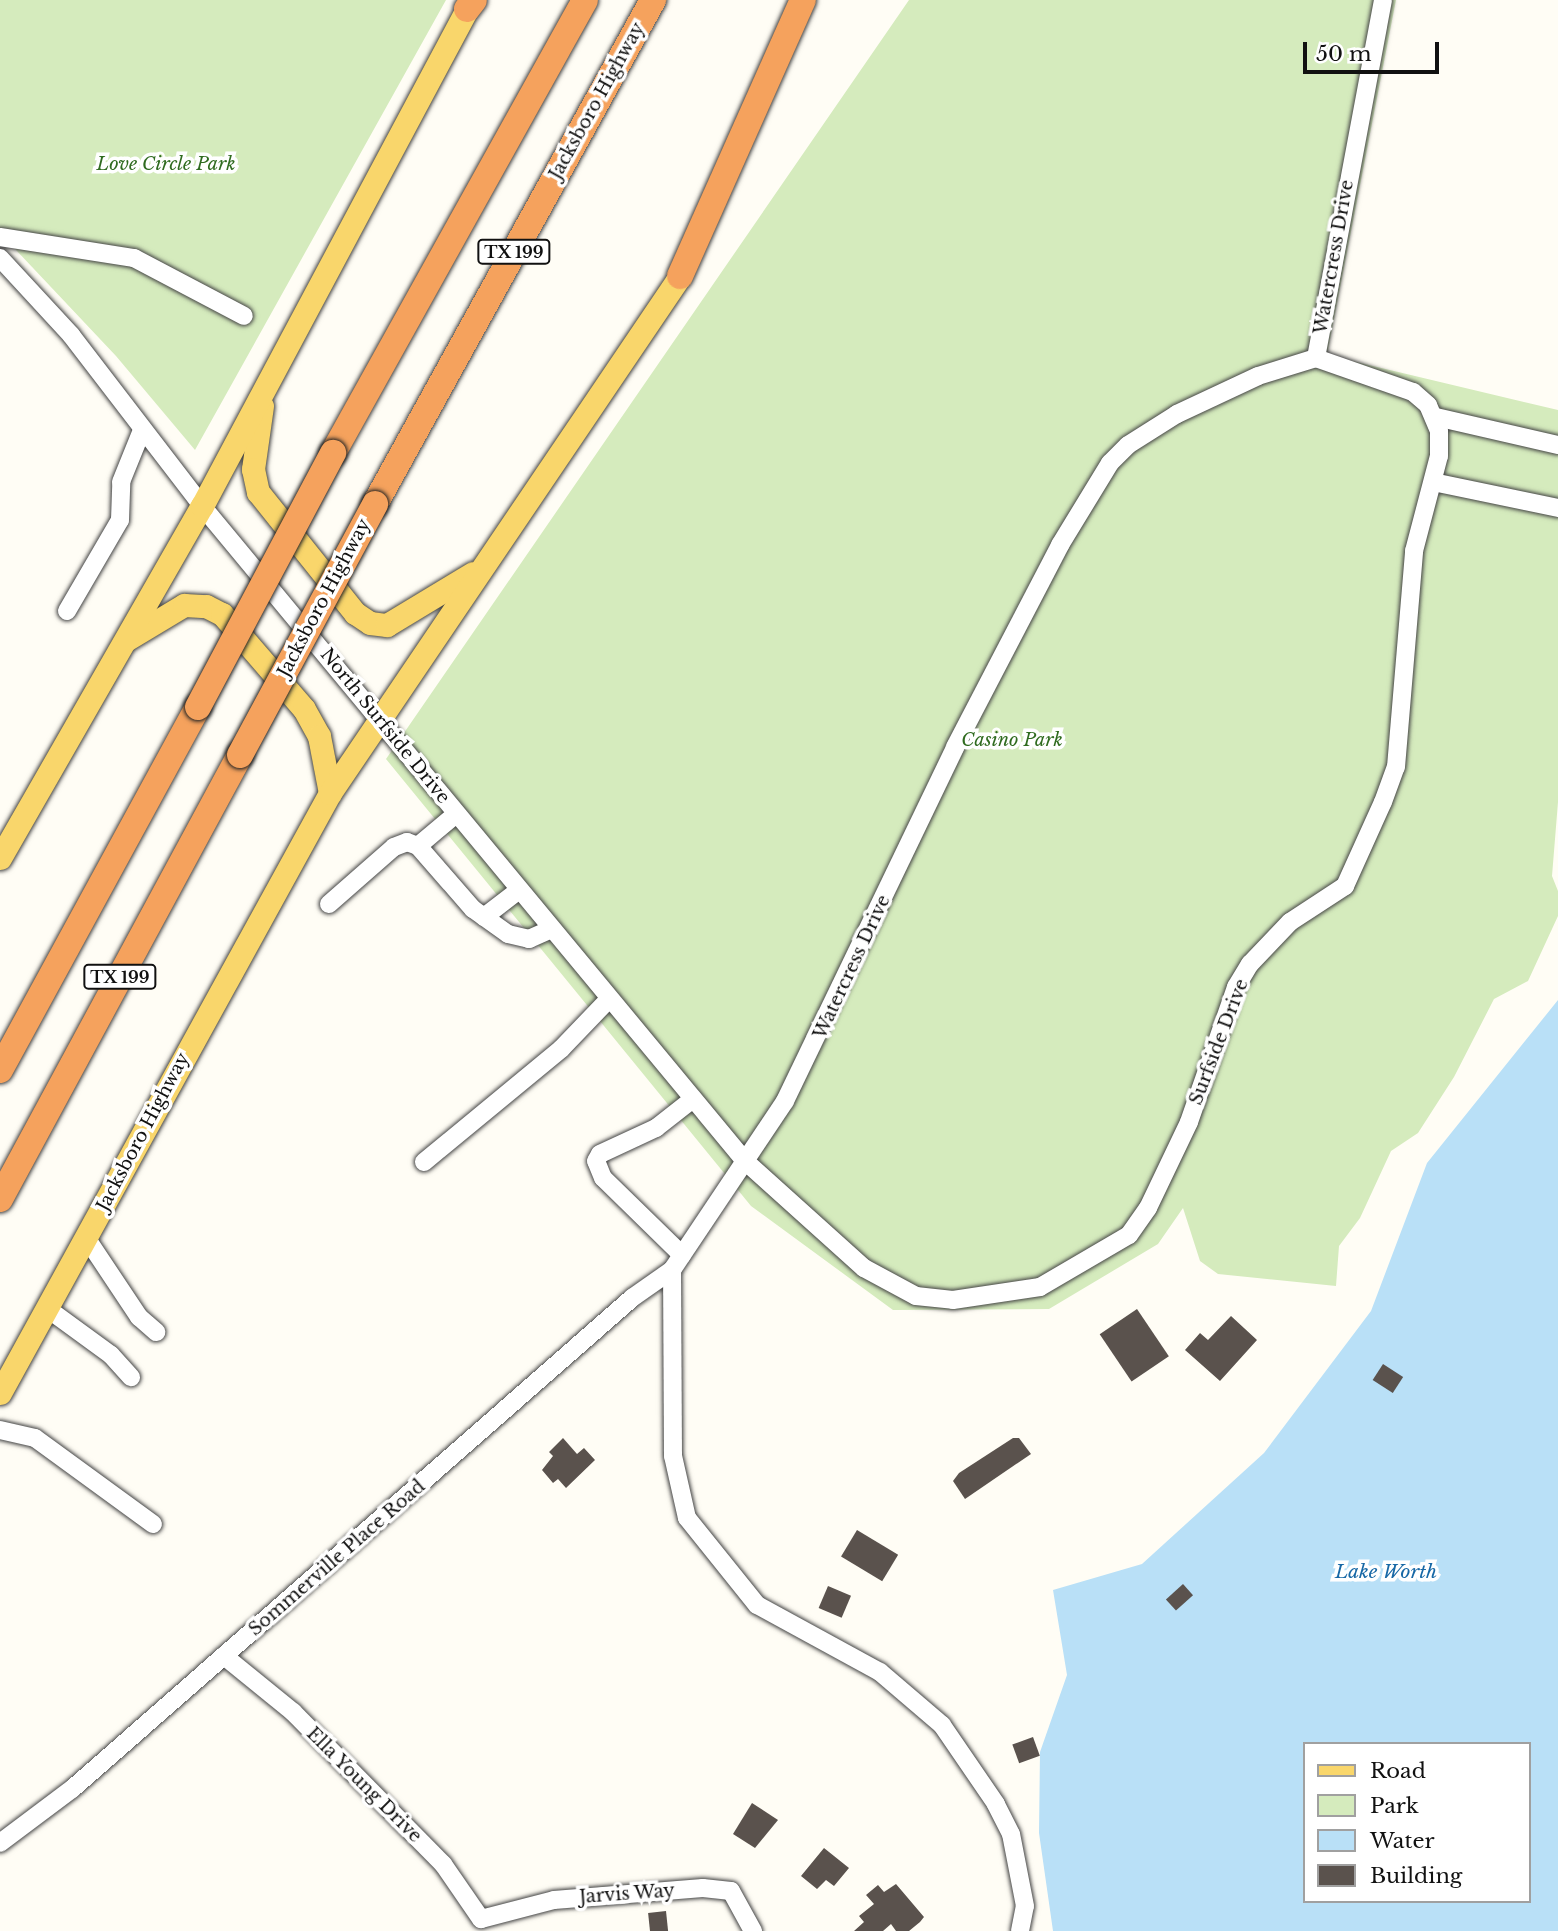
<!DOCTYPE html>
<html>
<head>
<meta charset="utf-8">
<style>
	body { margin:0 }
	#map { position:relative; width:1558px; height:1931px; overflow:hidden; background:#fffdf5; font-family:"Libre Baskerville",serif }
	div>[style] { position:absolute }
	.green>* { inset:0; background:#d5ebbd }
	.water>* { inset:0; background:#b9e0f7 }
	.building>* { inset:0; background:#5a524d; transform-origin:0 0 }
	.roads { filter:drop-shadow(0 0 2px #444) drop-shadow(0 0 2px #444) }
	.minor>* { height:18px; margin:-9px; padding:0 9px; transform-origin:9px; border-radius:9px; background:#fff }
	.major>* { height:23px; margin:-11.5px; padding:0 11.5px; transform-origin:11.5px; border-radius:11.5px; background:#f9d66b }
	.highway>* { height:26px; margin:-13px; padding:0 13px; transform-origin:13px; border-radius:13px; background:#f5a25d }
	.bridges { filter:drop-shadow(0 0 2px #222) drop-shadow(0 0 2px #222) }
	.highway-bridge>* { height:26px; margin:-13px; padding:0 13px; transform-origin:13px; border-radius:13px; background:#f5a25d }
	span { translate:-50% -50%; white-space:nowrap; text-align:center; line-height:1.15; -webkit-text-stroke:7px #fff; paint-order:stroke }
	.shield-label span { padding:2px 5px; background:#fff; border:2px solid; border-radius:5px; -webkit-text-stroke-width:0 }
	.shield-label { font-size:16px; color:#111; font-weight:700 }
	.street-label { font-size:18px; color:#111 }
	.park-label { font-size:18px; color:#2f6b1f; font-style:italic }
	.water-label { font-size:19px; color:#1768a6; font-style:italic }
	.legend { position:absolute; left:1303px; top:1742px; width:228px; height:161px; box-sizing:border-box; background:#fff; border:2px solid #a0a0a0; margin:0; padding:9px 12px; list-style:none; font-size:21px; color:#111 }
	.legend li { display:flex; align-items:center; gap:14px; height:35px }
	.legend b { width:35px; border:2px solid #a0a0a0 }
	.scale { position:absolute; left:1303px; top:42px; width:136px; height:32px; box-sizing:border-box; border:4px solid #111; border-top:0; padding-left:9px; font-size:21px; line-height:24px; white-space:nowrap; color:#111; -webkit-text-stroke:5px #fff; paint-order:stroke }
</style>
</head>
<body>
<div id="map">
	<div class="green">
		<i style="clip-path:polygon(0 0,446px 0,195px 450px,116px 356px,0 233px)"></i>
		<i style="clip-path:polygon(909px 0,1396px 0,1327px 355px,1558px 410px,1558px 802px,1552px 876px,1558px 891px,1558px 916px,1528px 981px,1494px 999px,1454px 1077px,1418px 1133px,1391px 1151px,1360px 1218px,1339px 1246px,1336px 1286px,1218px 1274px,1200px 1261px,1183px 1208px,1158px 1244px,1049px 1309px,893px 1310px,751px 1206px,386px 759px)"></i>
	</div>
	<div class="water">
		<i style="clip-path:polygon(evenodd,1558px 1000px,1558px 1931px,1053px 1931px,1039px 1833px,1040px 1752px,1067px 1675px,1053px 1590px,1142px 1564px,1264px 1453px,1371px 1311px,1427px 1163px,1558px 1000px,1304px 1744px,1528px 1744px,1528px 1901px,1304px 1901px,1304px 1744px)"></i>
	</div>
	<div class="building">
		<i style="left:1137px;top:1309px;width:57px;height:45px;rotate:56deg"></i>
		<i style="clip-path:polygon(1231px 1316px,1257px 1340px,1220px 1381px,1185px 1350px,1200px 1333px,1208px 1340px)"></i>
		<i style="left:1383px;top:1364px;width:24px;height:19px;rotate:33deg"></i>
		<i style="clip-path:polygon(563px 1438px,577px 1454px,584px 1448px,595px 1460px,566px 1488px,558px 1479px,553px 1483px,542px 1470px,553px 1456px,549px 1452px)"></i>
		<i style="clip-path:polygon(1013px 1438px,1019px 1438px,1031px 1454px,965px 1499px,953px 1481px,959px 1473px)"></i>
		<i style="left:857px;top:1530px;width:48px;height:31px;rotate:31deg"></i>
		<i style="left:1183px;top:1584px;width:15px;height:23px;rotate:48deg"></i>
		<i style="left:828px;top:1586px;width:25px;height:24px;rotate:23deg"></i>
		<i style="left:1033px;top:1737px;width:20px;height:22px;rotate:70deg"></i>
		<i style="clip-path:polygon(752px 1803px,778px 1820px,755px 1848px,733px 1834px)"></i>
		<i style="clip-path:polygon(824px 1848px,849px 1868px,834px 1886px,826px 1880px,817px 1889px,801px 1876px)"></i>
		<i style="clip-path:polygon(896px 1884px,924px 1917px,920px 1922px,909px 1931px,896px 1931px,891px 1924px,883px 1931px,854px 1931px,864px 1922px,859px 1916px,874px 1904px,866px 1895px,878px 1885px,884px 1892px)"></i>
		<i style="left:666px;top:1911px;width:20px;height:18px;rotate:84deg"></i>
	</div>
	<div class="roads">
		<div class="minor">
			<i style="left:0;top:237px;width:136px;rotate:8.9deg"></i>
			<i style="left:134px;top:258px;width:124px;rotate:27.8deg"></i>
			<i style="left:0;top:258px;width:105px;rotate:47.3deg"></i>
			<i style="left:71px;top:335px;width:215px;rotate:52.5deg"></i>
			<i style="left:202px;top:506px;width:851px;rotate:50.34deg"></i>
			<i style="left:745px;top:1161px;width:160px;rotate:42deg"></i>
			<i style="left:864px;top:1268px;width:59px;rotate:28.3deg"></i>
			<i style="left:916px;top:1296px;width:37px;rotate:6deg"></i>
			<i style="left:953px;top:1300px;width:88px;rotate:-8.5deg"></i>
			<i style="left:1040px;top:1287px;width:103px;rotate:-30.3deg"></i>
			<i style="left:1129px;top:1235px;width:33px;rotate:-55deg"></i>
			<i style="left:1148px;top:1208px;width:95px;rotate:-64.5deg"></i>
			<i style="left:1189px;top:1122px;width:143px;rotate:-70.8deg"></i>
			<i style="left:1236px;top:987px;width:27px;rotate:-59deg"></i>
			<i style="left:1250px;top:964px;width:58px;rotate:-46.4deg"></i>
			<i style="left:1290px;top:922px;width:66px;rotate:-33.2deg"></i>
			<i style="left:1345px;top:886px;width:92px;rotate:-65.7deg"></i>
			<i style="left:1383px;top:802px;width:37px;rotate:-70deg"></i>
			<i style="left:1396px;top:767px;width:217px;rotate:-85.2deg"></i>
			<i style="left:1414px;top:551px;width:98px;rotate:-75.3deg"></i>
			<i style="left:1439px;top:456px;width:25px;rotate:-90deg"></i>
			<i style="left:1439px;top:431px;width:28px;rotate:-113deg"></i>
			<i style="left:1428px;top:405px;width:20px;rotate:-139deg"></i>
			<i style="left:1413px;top:392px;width:103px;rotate:-160.7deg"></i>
			<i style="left:1436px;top:417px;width:125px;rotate:12.9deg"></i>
			<i style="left:1433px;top:482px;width:128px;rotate:11.7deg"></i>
			<i style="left:67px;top:611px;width:105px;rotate:-59.8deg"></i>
			<i style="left:120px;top:520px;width:38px;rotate:-88deg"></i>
			<i style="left:121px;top:482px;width:56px;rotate:-68deg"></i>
			<i style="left:418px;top:846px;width:50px;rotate:-40.1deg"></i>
			<i style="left:329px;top:904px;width:86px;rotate:-41.2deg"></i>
			<i style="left:394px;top:847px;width:14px;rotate:-21deg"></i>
			<i style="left:407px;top:842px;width:12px;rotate:20deg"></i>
			<i style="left:418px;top:846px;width:84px;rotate:48.9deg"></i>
			<i style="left:473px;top:909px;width:43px;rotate:35.5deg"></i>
			<i style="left:508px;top:934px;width:22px;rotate:13deg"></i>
			<i style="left:529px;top:939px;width:24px;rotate:-24deg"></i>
			<i style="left:484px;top:917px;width:44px;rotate:-37.6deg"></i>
			<i style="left:424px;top:1162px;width:178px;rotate:-39.5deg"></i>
			<i style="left:561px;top:1049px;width:69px;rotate:-46.2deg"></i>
			<i style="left:87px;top:1239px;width:94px;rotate:56.3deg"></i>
			<i style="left:139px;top:1317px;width:23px;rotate:41deg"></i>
			<i style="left:682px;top:1255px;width:110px;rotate:-135.7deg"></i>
			<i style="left:603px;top:1178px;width:18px;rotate:-112deg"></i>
			<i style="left:596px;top:1161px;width:8px;rotate:-60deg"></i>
			<i style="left:600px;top:1154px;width:62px;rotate:-24.9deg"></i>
			<i style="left:656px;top:1128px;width:47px;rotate:-38.1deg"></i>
			<i style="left:48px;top:1309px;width:78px;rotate:36.1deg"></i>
			<i style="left:111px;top:1355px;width:30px;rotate:48deg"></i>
			<i style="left:0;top:1430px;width:36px;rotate:13deg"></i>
			<i style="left:35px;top:1438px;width:146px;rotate:36.1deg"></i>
			<i style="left:224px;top:1656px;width:89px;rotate:39.1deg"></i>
			<i style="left:293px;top:1712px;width:214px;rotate:45.4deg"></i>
			<i style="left:443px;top:1864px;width:67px;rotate:55.4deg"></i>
			<i style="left:0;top:1843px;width:90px;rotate:-36.9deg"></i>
			<i style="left:72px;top:1789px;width:745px;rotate:-41.24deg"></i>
			<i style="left:632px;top:1298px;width:49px;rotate:-35deg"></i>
			<i style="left:481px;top:1919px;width:75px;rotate:-14.6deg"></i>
			<i style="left:554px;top:1900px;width:149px;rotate:-4.6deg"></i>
			<i style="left:703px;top:1888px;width:28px;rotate:6deg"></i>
			<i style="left:731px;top:1891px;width:46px;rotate:61.2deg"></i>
			<i style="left:1020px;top:1931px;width:25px;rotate:-79deg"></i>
			<i style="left:1025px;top:1906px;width:73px;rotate:-101deg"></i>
			<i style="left:1011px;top:1834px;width:34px;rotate:-117deg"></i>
			<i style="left:996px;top:1804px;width:96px;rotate:-124.4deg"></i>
			<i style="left:942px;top:1725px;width:82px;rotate:-139.5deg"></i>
			<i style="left:880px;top:1672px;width:140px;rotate:-151.4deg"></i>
			<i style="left:757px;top:1605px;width:112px;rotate:-128.8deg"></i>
			<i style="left:687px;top:1518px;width:64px;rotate:-102.7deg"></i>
			<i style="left:673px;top:1456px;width:186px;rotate:-90.3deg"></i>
			<i style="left:672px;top:1270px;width:203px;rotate:-56.2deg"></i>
			<i style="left:785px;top:1101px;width:393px;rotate:-64.3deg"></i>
			<i style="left:955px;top:747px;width:228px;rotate:-62.5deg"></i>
			<i style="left:1060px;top:545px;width:96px;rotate:-58.6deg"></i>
			<i style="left:1110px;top:463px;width:25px;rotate:-45deg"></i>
			<i style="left:1128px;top:445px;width:58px;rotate:-32.3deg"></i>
			<i style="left:1177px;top:414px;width:89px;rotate:-25.1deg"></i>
			<i style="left:1258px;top:376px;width:61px;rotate:-17.2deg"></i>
			<i style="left:1316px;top:358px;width:364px;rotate:-79.4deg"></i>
		</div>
		<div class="major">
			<i style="left:262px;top:406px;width:64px;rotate:98.1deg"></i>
			<i style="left:253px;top:469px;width:24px;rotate:78deg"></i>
			<i style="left:258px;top:492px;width:155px;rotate:51.3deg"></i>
			<i style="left:355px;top:613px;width:18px;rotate:34deg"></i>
			<i style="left:370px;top:623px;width:17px;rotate:7deg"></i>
			<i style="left:387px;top:625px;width:100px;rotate:-31.2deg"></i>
			<i style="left:126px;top:640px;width:68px;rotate:-31.1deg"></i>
			<i style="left:184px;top:605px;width:22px;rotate:3deg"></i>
			<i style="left:206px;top:606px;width:18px;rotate:27deg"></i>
			<i style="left:222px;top:614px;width:125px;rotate:49.2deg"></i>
			<i style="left:304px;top:709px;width:31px;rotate:61deg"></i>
			<i style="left:319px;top:736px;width:58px;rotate:79.1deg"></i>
			<i style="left:0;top:858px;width:406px;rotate:-60.2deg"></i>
			<i style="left:202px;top:506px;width:563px;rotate:-61.93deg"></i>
			<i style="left:0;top:1393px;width:685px;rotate:-61.19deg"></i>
			<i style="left:330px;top:793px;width:624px;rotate:-55.9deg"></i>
		</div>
		<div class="highway">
			<i style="left:467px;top:9px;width:11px;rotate:-52deg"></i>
			<i style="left:680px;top:276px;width:302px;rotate:-66deg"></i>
			<i style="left:333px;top:453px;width:518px;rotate:-60.91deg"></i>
			<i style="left:375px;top:504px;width:576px;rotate:-61.12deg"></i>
			<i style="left:0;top:1070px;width:413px;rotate:-61.4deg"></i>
			<i style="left:0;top:1199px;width:505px;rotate:-61.61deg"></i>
		</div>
	</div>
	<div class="bridges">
		<div class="highway-bridge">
			<i style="left:198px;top:707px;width:288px;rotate:-62deg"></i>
			<i style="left:240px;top:755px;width:285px;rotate:-61.7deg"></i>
		</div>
	</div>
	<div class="shield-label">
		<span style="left:514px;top:252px">TX 199</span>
		<span style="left:120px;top:977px">TX 199</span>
	</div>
	<div class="street-label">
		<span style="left:597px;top:101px;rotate:-61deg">Jacksboro Highway</span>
		<span style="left:1334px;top:257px;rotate:-80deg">Watercress Drive</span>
		<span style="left:324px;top:598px;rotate:-62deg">Jacksboro Highway</span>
		<span style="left:385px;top:726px;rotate:51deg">North Surfside Drive</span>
		<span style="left:852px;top:967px;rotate:-65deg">Watercress Drive</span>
		<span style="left:1219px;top:1042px;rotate:-69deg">Surfside Drive</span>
		<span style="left:143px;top:1132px;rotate:-62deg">Jacksboro Highway</span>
		<span style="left:337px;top:1558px;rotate:-41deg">Sommerville Place Road</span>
		<span style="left:364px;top:1785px;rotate:45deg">Ella Young Drive</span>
		<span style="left:627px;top:1894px;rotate:-4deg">Jarvis Way</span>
	</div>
	<div class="park-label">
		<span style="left:166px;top:164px">Love Circle Park</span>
		<span style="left:1012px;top:740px">Casino Park</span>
	</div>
	<div class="water-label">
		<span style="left:1386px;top:1572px">Lake Worth</span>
	</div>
	<ul class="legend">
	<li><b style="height:9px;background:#f9d66b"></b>Road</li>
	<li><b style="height:19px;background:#d5ebbd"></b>Park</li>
	<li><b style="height:19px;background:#b9e0f7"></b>Water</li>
	<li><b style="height:19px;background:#5a524d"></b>Building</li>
	</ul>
	<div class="scale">50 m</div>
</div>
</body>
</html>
